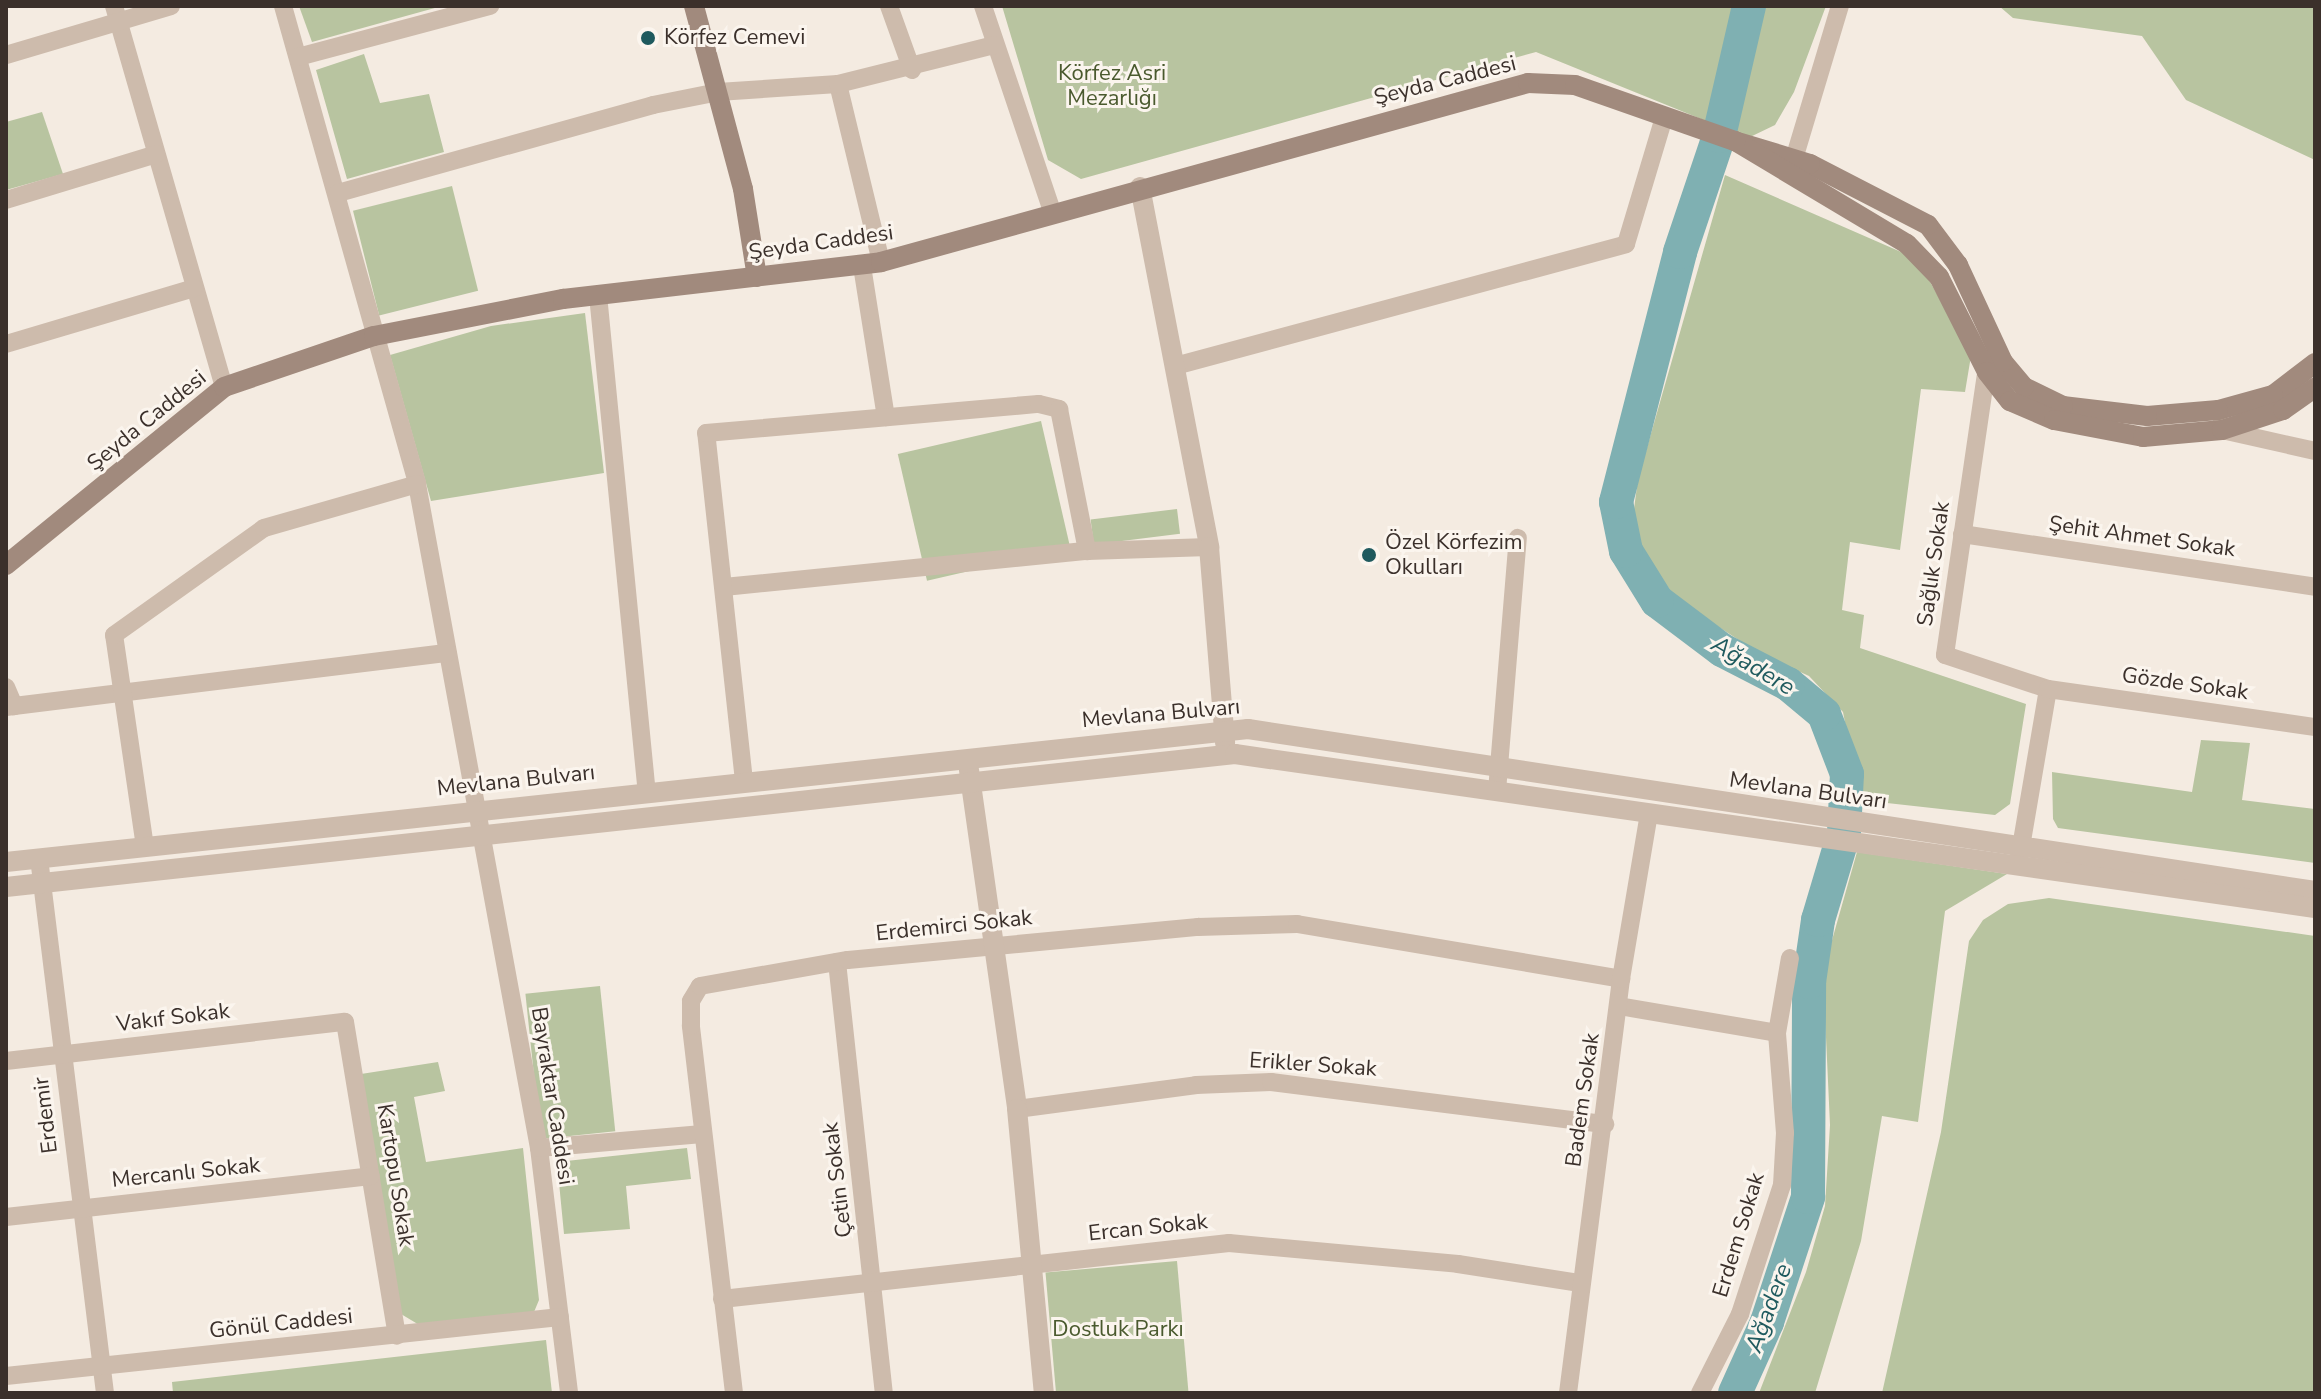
<!DOCTYPE html>
<html>
<head>
<meta charset="utf-8">
<style>
	body { margin:0 }
	#map { position:relative; width:2321px; height:1399px; overflow:hidden; background:#f4ebe1; font-family:"Nunito Sans",sans-serif }
	div>[style] { position:absolute }
	.green>* { inset:0; background:#b8c4a0; transform-origin:0 0 }
	.river>* { height:34px; margin:-17px; padding:0 17px; transform-origin:17px; border-radius:17px; background:#7fb0b2 }
	.minor>* { height:18px; margin:-9px; padding:0 9px; transform-origin:9px; border-radius:9px; background:#cdbbac }
	.tertiary>* { height:20px; margin:-10px; padding:0 10px; transform-origin:10px; border-radius:10px; background:#cdbbac }
	.secondary>* { height:20px; margin:-10px; padding:0 10px; transform-origin:10px; border-radius:10px; background:#a18a7d }
	.dots>* { width:22px; height:22px; translate:-50% -50%; box-sizing:border-box; border:4px solid #fbf5ee; border-radius:50% }
	span { translate:-50% -50%; white-space:nowrap; text-align:center; line-height:1.15; -webkit-text-stroke:6px #fbf5ee; paint-order:stroke }
	.poi-label { font-size:22px; color:#3b302b }
	.left { translate:0 -50%; text-align:left }
	.park-label { font-size:22px; color:#4a5a2e }
	.street-label { font-size:22px; color:#3b302b }
	.water-label { font-size:24px; color:#1f5a5e; font-style:italic }
	.frame { position:absolute; inset:0; border:8px solid #3b302b; pointer-events:none }
</style>
</head>
<body>
<div id="map">
	<div class="green">
		<i style="clip-path:polygon(299px 6px,442px 6px,312px 42px)"></i>
		<i style="clip-path:polygon(1002px 6px,1826px 6px,1794px 92px,1775px 125px,1748px 138px,1536px 52px,1081px 179px,1048px 160px)"></i>
		<i style="clip-path:polygon(1999px 6px,2315px 6px,2315px 160px,2186px 100px,2142px 36px,2013px 18px)"></i>
		<i style="clip-path:polygon(364px 54px,380px 103px,429px 94px,444px 152px,347px 179px,316px 70px)"></i>
		<i style="clip-path:polygon(42px 112px,63px 174px,6px 190px,6px 122px)"></i>
		<i style="clip-path:polygon(1725px 175px,1908px 255px,1928px 278px,1971px 356px,1965px 392px,1921px 389px,1900px 550px,1850px 542px,1842px 610px,1864px 615px,1860px 648px,2026px 704px,2010px 804px,1995px 815px,1860px 800px,1843px 712px,1809px 676px,1759px 653px,1680px 602px,1647px 562px,1632px 524px,1638px 479px)"></i>
		<i style="left:452px;top:186px;width:108px;height:102px;rotate:76deg"></i>
		<i style="clip-path:polygon(585px 313px,604px 473px,431px 501px,390px 355px,491px 326px)"></i>
		<i style="left:1041px;top:421px;width:130px;height:147px;rotate:77deg"></i>
		<i style="left:1177px;top:509px;width:25px;height:87px;rotate:83deg"></i>
		<i style="clip-path:polygon(2201px 740px,2250px 743px,2242px 800px,2315px 809px,2315px 863px,2058px 828px,2053px 819px,2052px 772px,2192px 792px)"></i>
		<i style="clip-path:polygon(1857px 852px,2007px 874px,1945px 911px,1918px 1122px,1882px 1116px,1861px 1241px,1815px 1393px,1759px 1393px,1806px 1272px,1825px 1206px,1830px 1125px,1823px 972px)"></i>
		<i style="clip-path:polygon(2049px 898px,2315px 936px,2315px 1393px,1882px 1393px,1941px 1132px,1969px 941px,1983px 920px,2008px 904px)"></i>
		<i style="left:600px;top:986px;width:146px;height:75px;rotate:84deg"></i>
		<i style="clip-path:polygon(438px 1062px,445px 1091px,414px 1097px,426px 1162px,523px 1148px,539px 1300px,534px 1312px,421px 1326px,401px 1314px,361px 1074px)"></i>
		<i style="clip-path:polygon(687px 1148px,691px 1179px,626px 1186px,630px 1229px,564px 1234px,557px 1162px)"></i>
		<i style="left:1177px;top:1261px;width:133px;height:132px;rotate:85deg"></i>
		<i style="clip-path:polygon(546px 1340px,552px 1393px,173px 1393px,172px 1382px)"></i>
	</div>
	<div class="river">
		<i style="left:1735px;top:1393px;width:78px;rotate:-65.7deg"></i>
		<i style="left:1767px;top:1322px;width:132px;rotate:-71.8deg"></i>
		<i style="left:1808px;top:1197px;width:215px;rotate:-89.7deg"></i>
		<i style="left:1809px;top:982px;width:63px;rotate:-81.7deg"></i>
		<i style="left:1818px;top:920px;width:91px;rotate:-73.4deg"></i>
		<i style="left:1844px;top:833px;width:59px;rotate:-87.1deg"></i>
		<i style="left:1847px;top:774px;width:64px;rotate:-111deg"></i>
		<i style="left:1824px;top:714px;width:47px;rotate:-140.2deg"></i>
		<i style="left:1788px;top:684px;width:74px;rotate:-152.7deg"></i>
		<i style="left:1722px;top:650px;width:81px;rotate:-143deg"></i>
		<i style="left:1657px;top:601px;width:59px;rotate:-121.8deg"></i>
		<i style="left:1626px;top:551px;width:50px;rotate:-101.5deg"></i>
		<i style="left:1616px;top:502px;width:258px;rotate:-75.6deg"></i>
		<i style="left:1680px;top:252px;width:122px;rotate:-71.4deg"></i>
		<i style="left:1719px;top:136px;width:133px;rotate:-77deg"></i>
	</div>
	<div class="minor">
		<i style="left:114px;top:6px;width:397px;rotate:73.9deg"></i>
		<i style="left:283px;top:6px;width:496px;rotate:74.3deg"></i>
		<i style="left:417px;top:484px;width:675px;rotate:79.59deg"></i>
		<i style="left:539px;top:1148px;width:247px;rotate:83deg"></i>
		<i style="left:889px;top:6px;width:68px;rotate:70.2deg"></i>
		<i style="left:983px;top:6px;width:219px;rotate:71.4deg"></i>
		<i style="left:6px;top:55px;width:172px;rotate:-16.5deg"></i>
		<i style="left:298px;top:57px;width:199px;rotate:-14.9deg"></i>
		<i style="left:838px;top:84px;width:183px;rotate:76.4deg"></i>
		<i style="left:1798px;top:170px;width:12px;rotate:-110deg"></i>
		<i style="left:1794px;top:159px;width:160px;rotate:-73.3deg"></i>
		<i style="left:338px;top:193px;width:327px;rotate:-15.6deg"></i>
		<i style="left:653px;top:105px;width:66px;rotate:-11.3deg"></i>
		<i style="left:718px;top:92px;width:120px;rotate:-3.8deg"></i>
		<i style="left:838px;top:84px;width:161px;rotate:-14deg"></i>
		<i style="left:6px;top:200px;width:157px;rotate:-17deg"></i>
		<i style="left:862px;top:266px;width:153px;rotate:81deg"></i>
		<i style="left:598px;top:295px;width:498px;rotate:84.4deg"></i>
		<i style="left:6px;top:344px;width:196px;rotate:-16.6deg"></i>
		<i style="left:1988px;top:360px;width:298px;rotate:98.3deg"></i>
		<i style="left:1945px;top:655px;width:108px;rotate:18.3deg"></i>
		<i style="left:2048px;top:689px;width:172px;rotate:99.7deg"></i>
		<i style="left:1175px;top:366px;width:467px;rotate:-15.1deg"></i>
		<i style="left:1626px;top:244px;width:133px;rotate:-73.3deg"></i>
		<i style="left:2221px;top:424px;width:6px;rotate:81deg"></i>
		<i style="left:2222px;top:430px;width:95px;rotate:12.7deg"></i>
		<i style="left:1962px;top:534px;width:357px;rotate:8.5deg"></i>
		<i style="left:724px;top:587px;width:365px;rotate:-5.7deg"></i>
		<i style="left:1087px;top:551px;width:122px;rotate:-1.9deg"></i>
		<i style="left:6px;top:687px;width:21px;rotate:67deg"></i>
		<i style="left:2048px;top:689px;width:270px;rotate:8.1deg"></i>
		<i style="left:6px;top:707px;width:445px;rotate:-7deg"></i>
		<i style="left:744px;top:781px;width:350px;rotate:-96.2deg"></i>
		<i style="left:706px;top:433px;width:334px;rotate:-5deg"></i>
		<i style="left:1039px;top:404px;width:21px;rotate:14deg"></i>
		<i style="left:1059px;top:409px;width:145px;rotate:78.8deg"></i>
		<i style="left:1497px;top:791px;width:254px;rotate:-85.3deg"></i>
		<i style="left:145px;top:847px;width:214px;rotate:-98.3deg"></i>
		<i style="left:114px;top:635px;width:184px;rotate:-35.5deg"></i>
		<i style="left:264px;top:528px;width:159px;rotate:-16deg"></i>
		<i style="left:39px;top:858px;width:539px;rotate:82.97deg"></i>
		<i style="left:837px;top:962px;width:434px;rotate:83.8deg"></i>
		<i style="left:1619px;top:1006px;width:160px;rotate:9.7deg"></i>
		<i style="left:6px;top:1061px;width:341px;rotate:-6.6deg"></i>
		<i style="left:345px;top:1022px;width:318px;rotate:80.6deg"></i>
		<i style="left:1017px;top:1109px;width:181px;rotate:-7.6deg"></i>
		<i style="left:1196px;top:1085px;width:75px;rotate:-2.3deg"></i>
		<i style="left:1271px;top:1082px;width:337px;rotate:7.2deg"></i>
		<i style="left:539px;top:1148px;width:164px;rotate:-4.9deg"></i>
		<i style="left:6px;top:1217px;width:367px;rotate:-6.4deg"></i>
		<i style="left:722px;top:1299px;width:510px;rotate:-6.3deg"></i>
		<i style="left:1229px;top:1243px;width:230px;rotate:5.2deg"></i>
		<i style="left:1458px;top:1264px;width:122px;rotate:8.9deg"></i>
		<i style="left:6px;top:1376px;width:557px;rotate:-6.08deg"></i>
		<i style="left:734px;top:1393px;width:370px;rotate:-96.7deg"></i>
		<i style="left:691px;top:1026px;width:25px;rotate:-90deg"></i>
		<i style="left:691px;top:1001px;width:17px;rotate:-59deg"></i>
		<i style="left:700px;top:986px;width:150px;rotate:-10deg"></i>
		<i style="left:848px;top:960px;width:352px;rotate:-5.4deg"></i>
		<i style="left:1198px;top:927px;width:99px;rotate:-1.7deg"></i>
		<i style="left:1297px;top:924px;width:329px;rotate:9.6deg"></i>
		<i style="left:1568px;top:1393px;width:417px;rotate:-82.7deg"></i>
		<i style="left:1621px;top:979px;width:167px;rotate:-80.4deg"></i>
		<i style="left:1700px;top:1393px;width:89px;rotate:-63.1deg"></i>
		<i style="left:1740px;top:1314px;width:136px;rotate:-72deg"></i>
		<i style="left:1782px;top:1185px;width:52px;rotate:-86.7deg"></i>
		<i style="left:1785px;top:1133px;width:100px;rotate:-94.6deg"></i>
		<i style="left:1777px;top:1033px;width:76px;rotate:-80.2deg"></i>
	</div>
	<div class="tertiary">
		<i style="left:1140px;top:187px;width:367px;rotate:79.1deg"></i>
		<i style="left:1209px;top:547px;width:197px;rotate:85.3deg"></i>
		<i style="left:969px;top:770px;width:342px;rotate:81.9deg"></i>
		<i style="left:1017px;top:1109px;width:285px;rotate:84.6deg"></i>
		<i style="left:6px;top:862px;width:1249px;rotate:-6.11deg"></i>
		<i style="left:1248px;top:729px;width:1079px;rotate:8.63deg"></i>
		<i style="left:6px;top:887px;width:1236px;rotate:-6.18deg"></i>
		<i style="left:1235px;top:754px;width:1091px;rotate:8.12deg"></i>
	</div>
	<div class="secondary">
		<i style="left:694px;top:6px;width:189px;rotate:75deg"></i>
		<i style="left:743px;top:189px;width:89px;rotate:81deg"></i>
		<i style="left:2315px;top:363px;width:53px;rotate:142.7deg"></i>
		<i style="left:2273px;top:395px;width:57px;rotate:164.7deg"></i>
		<i style="left:2218px;top:410px;width:71px;rotate:175.2deg"></i>
		<i style="left:2147px;top:416px;width:85px;rotate:-173.2deg"></i>
		<i style="left:2063px;top:406px;width:43px;rotate:-154deg"></i>
		<i style="left:2024px;top:387px;width:33px;rotate:-130deg"></i>
		<i style="left:2003px;top:362px;width:107px;rotate:-114.9deg"></i>
		<i style="left:1958px;top:265px;width:50px;rotate:-126.9deg"></i>
		<i style="left:1928px;top:225px;width:133px;rotate:-152.7deg"></i>
		<i style="left:1810px;top:164px;width:78px;rotate:-163deg"></i>
		<i style="left:1735px;top:141px;width:200px;rotate:30.9deg"></i>
		<i style="left:1907px;top:244px;width:46px;rotate:45.9deg"></i>
		<i style="left:1939px;top:277px;width:106px;rotate:63.2deg"></i>
		<i style="left:1987px;top:372px;width:37px;rotate:52deg"></i>
		<i style="left:2010px;top:401px;width:48px;rotate:23.4deg"></i>
		<i style="left:2054px;top:420px;width:91px;rotate:10.8deg"></i>
		<i style="left:2143px;top:437px;width:79px;rotate:-5.1deg"></i>
		<i style="left:2222px;top:430px;width:64px;rotate:-18.2deg"></i>
		<i style="left:2283px;top:410px;width:39px;rotate:-35deg"></i>
		<i style="left:6px;top:565px;width:281px;rotate:-39.2deg"></i>
		<i style="left:224px;top:387px;width:158px;rotate:-18.8deg"></i>
		<i style="left:374px;top:336px;width:193px;rotate:-11.1deg"></i>
		<i style="left:563px;top:299px;width:320px;rotate:-6.6deg"></i>
		<i style="left:881px;top:262px;width:671px;rotate:-15.46deg"></i>
		<i style="left:1528px;top:83px;width:47px;rotate:2.4deg"></i>
		<i style="left:1575px;top:85px;width:170px;rotate:19.3deg"></i>
	</div>
	<div class="dots">
		<i style="left:648px;top:38px;background:#1f5a5e"></i>
		<i style="left:1369px;top:555px;background:#1f5a5e"></i>
	</div>
	<div class="poi-label">
		<span class="left" style="left:664px;top:38px">Körfez Cemevi</span>
		<span class="left" style="left:1385px;top:555px">Özel Körfezim<br>Okulları</span>
	</div>
	<div class="park-label">
		<span style="left:1112px;top:86px">Körfez Asri<br>Mezarlığı</span>
		<span style="left:1118px;top:1330px">Dostluk Parkı</span>
	</div>
	<div class="street-label">
		<span style="left:1445px;top:81px;rotate:-14deg">Şeyda Caddesi</span>
		<span style="left:821px;top:243px;rotate:-8deg">Şeyda Caddesi</span>
		<span style="left:147px;top:421px;rotate:-39deg">Şeyda Caddesi</span>
		<span style="left:2142px;top:537px;rotate:8deg">Şehit Ahmet Sokak</span>
		<span style="left:1934px;top:564px;rotate:-82deg">Sağlık Sokak</span>
		<span style="left:2185px;top:684px;rotate:8deg">Gözde Sokak</span>
		<span style="left:1161px;top:714px;rotate:-5deg">Mevlana Bulvarı</span>
		<span style="left:516px;top:781px;rotate:-6deg">Mevlana Bulvarı</span>
		<span style="left:1808px;top:791px;rotate:8deg">Mevlana Bulvarı</span>
		<span style="left:954px;top:926px;rotate:-6deg">Erdemirci Sokak</span>
		<span style="left:173px;top:1018px;rotate:-7deg">Vakıf Sokak</span>
		<span style="left:1313px;top:1065px;rotate:4deg">Erikler Sokak</span>
		<span style="left:552px;top:1096px;rotate:81deg">Bayraktar Caddesi</span>
		<span style="left:1583px;top:1100px;rotate:-82deg">Badem Sokak</span>
		<span style="left:46px;top:1115px;rotate:-97deg">Erdemir</span>
		<span style="left:186px;top:1173px;rotate:-6deg">Mercanlı Sokak</span>
		<span style="left:395px;top:1175px;rotate:81deg">Kartopu Sokak</span>
		<span style="left:838px;top:1180px;rotate:-97deg">Çetin Sokak</span>
		<span style="left:1148px;top:1228px;rotate:-6deg">Ercan Sokak</span>
		<span style="left:1739px;top:1235px;rotate:-73deg">Erdem Sokak</span>
		<span style="left:281px;top:1324px;rotate:-6deg">Gönül Caddesi</span>
	</div>
	<div class="water-label">
		<span style="left:1753px;top:666px;rotate:31deg">Ağadere</span>
		<span style="left:1769px;top:1308px;rotate:-70deg">Ağadere</span>
	</div>
	<div class="frame"></div>
</div>
</body>
</html>
